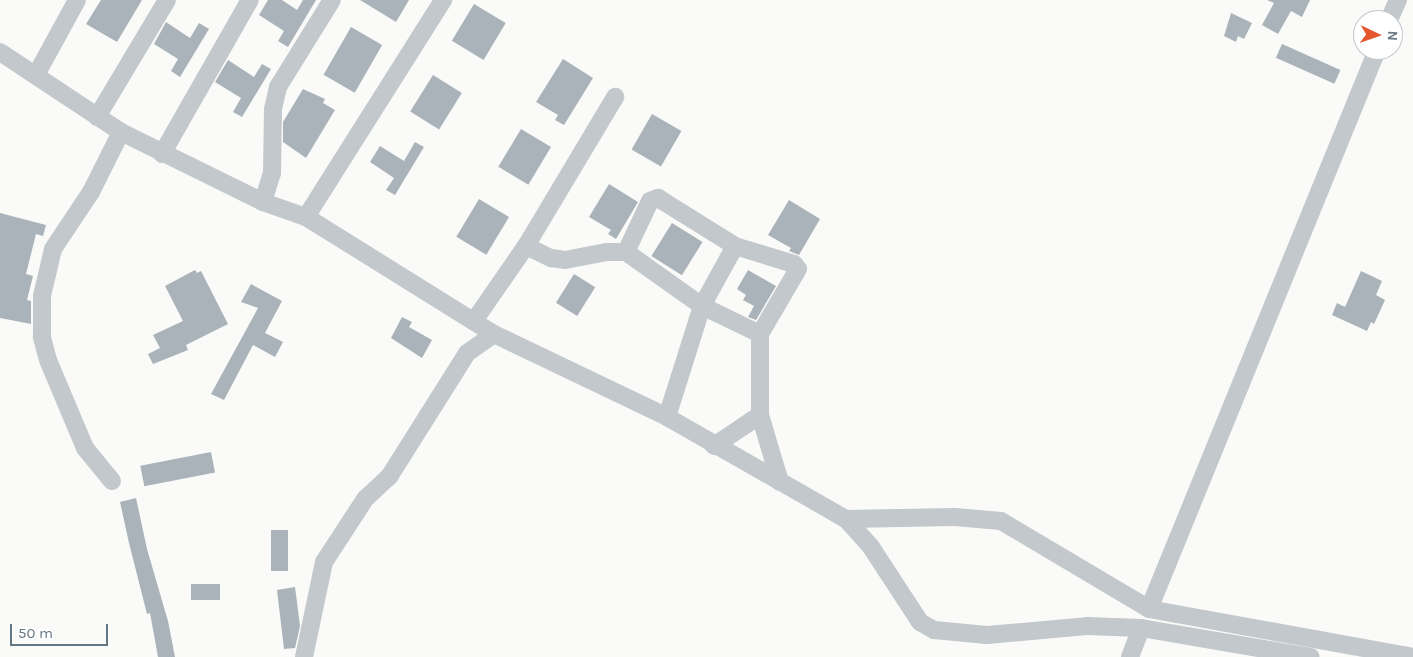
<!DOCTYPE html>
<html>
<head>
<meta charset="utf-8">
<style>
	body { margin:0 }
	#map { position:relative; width:1413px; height:657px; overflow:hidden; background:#fafaf8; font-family:Karla,sans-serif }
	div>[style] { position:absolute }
	.building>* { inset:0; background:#aab3b9; transform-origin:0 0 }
	.minor>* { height:18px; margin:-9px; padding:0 9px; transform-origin:9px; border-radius:9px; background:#c3c8cc }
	span { translate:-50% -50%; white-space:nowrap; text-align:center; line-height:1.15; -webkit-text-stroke:5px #fff; paint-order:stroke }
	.north { position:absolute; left:1353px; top:10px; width:50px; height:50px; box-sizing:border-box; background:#fff; border:1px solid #c1c8cd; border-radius:50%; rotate:93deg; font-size:14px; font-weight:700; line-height:20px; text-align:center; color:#657683 }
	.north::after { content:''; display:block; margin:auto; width:18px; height:22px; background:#e4572e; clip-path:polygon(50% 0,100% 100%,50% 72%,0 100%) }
	.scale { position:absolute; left:10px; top:624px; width:98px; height:22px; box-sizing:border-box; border:2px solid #657683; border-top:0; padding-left:6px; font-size:15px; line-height:18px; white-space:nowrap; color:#657683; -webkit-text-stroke:4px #fff; paint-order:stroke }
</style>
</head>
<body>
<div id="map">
	<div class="building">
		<i style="clip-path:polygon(101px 0,142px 0,117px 42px,86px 24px)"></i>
		<i style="clip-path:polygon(268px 0,282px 0,297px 10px,303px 0,316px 0,288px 47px,278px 41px,284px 31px,259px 15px)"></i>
		<i style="clip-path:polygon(360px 0,409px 0,396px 22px)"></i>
		<i style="clip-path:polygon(1267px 0,1310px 0,1302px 17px,1291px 11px,1278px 34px,1262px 25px,1274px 3px)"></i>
		<i style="left:474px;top:4px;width:37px;height:43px;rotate:31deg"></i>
		<i style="clip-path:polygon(1231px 13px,1252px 23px,1244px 39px,1238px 36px,1236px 42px,1224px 36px)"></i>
		<i style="clip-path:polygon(166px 22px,190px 38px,199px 23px,209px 29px,180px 77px,171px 71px,178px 59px,154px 44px)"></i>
		<i style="left:351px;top:27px;width:36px;height:55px;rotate:30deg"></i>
		<i style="left:1282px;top:44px;width:64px;height:15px;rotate:24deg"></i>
		<i style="clip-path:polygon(563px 59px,593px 78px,564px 125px,555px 120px,558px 115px,536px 102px)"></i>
		<i style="clip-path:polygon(228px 60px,254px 77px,262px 64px,271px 69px,242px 117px,233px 112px,241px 98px,215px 82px)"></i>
		<i style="left:433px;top:75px;width:34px;height:43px;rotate:32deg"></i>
		<i style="clip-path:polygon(303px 89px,325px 99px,323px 103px,335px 110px,306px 158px,283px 142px,283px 122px)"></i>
		<i style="left:652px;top:114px;width:34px;height:41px;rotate:30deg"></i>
		<i style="left:521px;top:129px;width:35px;height:44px;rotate:31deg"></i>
		<i style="clip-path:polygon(415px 142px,424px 147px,395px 195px,386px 190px,394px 178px,370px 162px,380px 146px,404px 161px)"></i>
		<i style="clip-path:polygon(609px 184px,638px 202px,616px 239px,608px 234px,611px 230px,589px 217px)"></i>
		<i style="left:479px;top:199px;width:35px;height:44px;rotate:31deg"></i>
		<i style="clip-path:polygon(789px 200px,820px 219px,799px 255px,789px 251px,791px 248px,768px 235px)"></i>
		<i style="clip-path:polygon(0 213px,46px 225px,43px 236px,36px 234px,26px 274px,33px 276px,27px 300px,31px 301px,31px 324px,0 318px)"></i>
		<i style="left:672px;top:223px;width:36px;height:39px;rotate:32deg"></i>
		<i style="clip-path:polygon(195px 270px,197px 273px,201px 271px,228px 324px,186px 345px,188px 350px,153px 364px,148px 354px,160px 348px,153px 335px,183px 321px,165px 286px)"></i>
		<i style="clip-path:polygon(748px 270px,776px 286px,756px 320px,748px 317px,754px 306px,743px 300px,746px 295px,737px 289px)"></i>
		<i style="clip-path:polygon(1361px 271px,1382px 281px,1376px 295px,1385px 300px,1374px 324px,1371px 322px,1367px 331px,1332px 315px,1337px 303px,1345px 307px)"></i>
		<i style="left:574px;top:274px;width:25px;height:34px;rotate:32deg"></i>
		<i style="clip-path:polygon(251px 284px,282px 301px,265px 333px,283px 342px,275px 357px,253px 345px,224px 400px,211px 394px,258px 308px,241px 302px)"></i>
		<i style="clip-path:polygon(402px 317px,412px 322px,409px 327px,432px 340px,422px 358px,391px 338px)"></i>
		<i style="left:211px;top:452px;width:21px;height:72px;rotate:79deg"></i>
		<i style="clip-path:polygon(136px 498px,147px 549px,168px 621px,175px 657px,158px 657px,150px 613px,147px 614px,129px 543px,120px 502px)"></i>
		<i style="left:271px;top:530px;width:17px;height:41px"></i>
		<i style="left:191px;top:584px;width:29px;height:16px"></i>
		<i style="clip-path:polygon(295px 587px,300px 626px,295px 648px,284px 649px,277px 590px)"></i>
	</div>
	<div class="minor">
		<i style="left:1389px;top:20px;width:22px;rotate:-66deg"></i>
		<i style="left:0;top:52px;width:145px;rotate:33.5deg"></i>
		<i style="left:121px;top:132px;width:158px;rotate:26.2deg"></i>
		<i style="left:263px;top:202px;width:46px;rotate:19.2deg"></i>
		<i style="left:306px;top:217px;width:221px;rotate:31.9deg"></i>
		<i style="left:494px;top:334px;width:192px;rotate:25.6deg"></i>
		<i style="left:667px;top:417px;width:206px;rotate:29.7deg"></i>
		<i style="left:846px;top:519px;width:38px;rotate:48deg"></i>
		<i style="left:871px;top:547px;width:90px;rotate:56.8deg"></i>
		<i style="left:920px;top:622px;width:16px;rotate:30deg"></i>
		<i style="left:934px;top:630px;width:53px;rotate:5.4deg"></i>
		<i style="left:987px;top:635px;width:100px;rotate:-5.1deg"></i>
		<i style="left:1087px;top:626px;width:54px;rotate:2.1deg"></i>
		<i style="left:1141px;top:628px;width:172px;rotate:9.7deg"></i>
		<i style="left:36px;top:75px;width:85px;rotate:-61.3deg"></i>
		<i style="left:97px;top:117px;width:136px;rotate:-59.1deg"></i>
		<i style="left:162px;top:154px;width:177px;rotate:-60.3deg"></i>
		<i style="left:263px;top:202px;width:30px;rotate:-73deg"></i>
		<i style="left:272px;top:173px;width:64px;rotate:-89.1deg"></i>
		<i style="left:273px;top:109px;width:23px;rotate:-77deg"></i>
		<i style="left:278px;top:87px;width:102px;rotate:-58.2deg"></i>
		<i style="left:306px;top:217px;width:257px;rotate:-57.7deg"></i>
		<i style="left:526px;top:246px;width:28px;rotate:26deg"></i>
		<i style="left:551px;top:258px;width:14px;rotate:8deg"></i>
		<i style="left:565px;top:260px;width:43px;rotate:-10.8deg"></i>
		<i style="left:607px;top:252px;width:19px"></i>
		<i style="left:474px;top:321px;width:91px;rotate:-55.3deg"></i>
		<i style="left:526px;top:246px;width:174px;rotate:-59.1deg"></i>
		<i style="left:760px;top:334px;width:64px;rotate:-154.2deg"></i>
		<i style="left:702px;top:306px;width:93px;rotate:-144.6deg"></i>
		<i style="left:626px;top:252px;width:56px;rotate:-64.8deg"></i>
		<i style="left:650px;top:201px;width:9px;rotate:-21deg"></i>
		<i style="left:658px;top:198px;width:91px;rotate:31.9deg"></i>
		<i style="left:735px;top:246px;width:62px;rotate:17deg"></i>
		<i style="left:794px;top:264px;width:6px;rotate:51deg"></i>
		<i style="left:798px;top:269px;width:75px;rotate:120.3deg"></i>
		<i style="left:760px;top:334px;width:81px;rotate:90deg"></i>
		<i style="left:760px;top:415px;width:70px;rotate:73.4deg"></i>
		<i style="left:667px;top:417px;width:116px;rotate:-72.5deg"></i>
		<i style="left:702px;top:306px;width:68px;rotate:-61.2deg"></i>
		<i style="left:714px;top:446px;width:55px;rotate:-34deg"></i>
		<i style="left:112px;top:481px;width:43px;rotate:-129.3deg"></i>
		<i style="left:85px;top:448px;width:95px;rotate:-112.8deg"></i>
		<i style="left:48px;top:360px;width:24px;rotate:-105deg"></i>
		<i style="left:42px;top:337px;width:41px;rotate:-90deg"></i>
		<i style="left:42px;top:296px;width:48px;rotate:-76.8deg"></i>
		<i style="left:53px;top:249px;width:69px;rotate:-56.3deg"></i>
		<i style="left:91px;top:192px;width:67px;rotate:-63.4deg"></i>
		<i style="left:846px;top:519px;width:109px;rotate:-1.1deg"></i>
		<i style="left:955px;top:517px;width:46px;rotate:5deg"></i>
		<i style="left:1001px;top:521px;width:172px;rotate:30.7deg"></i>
		<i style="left:1149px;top:609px;width:268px;rotate:10.3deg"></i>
		<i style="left:1149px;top:609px;width:604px;rotate:-67.81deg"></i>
		<i style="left:304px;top:657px;width:97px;rotate:-78.1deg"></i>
		<i style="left:324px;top:562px;width:75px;rotate:-56.9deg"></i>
		<i style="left:365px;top:499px;width:33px;rotate:-43deg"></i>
		<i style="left:389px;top:477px;width:146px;rotate:-57.8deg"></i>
		<i style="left:467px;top:353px;width:33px;rotate:-35deg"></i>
		<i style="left:1130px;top:657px;width:31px;rotate:-69deg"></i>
	</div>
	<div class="north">N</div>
	<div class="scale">50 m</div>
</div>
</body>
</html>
